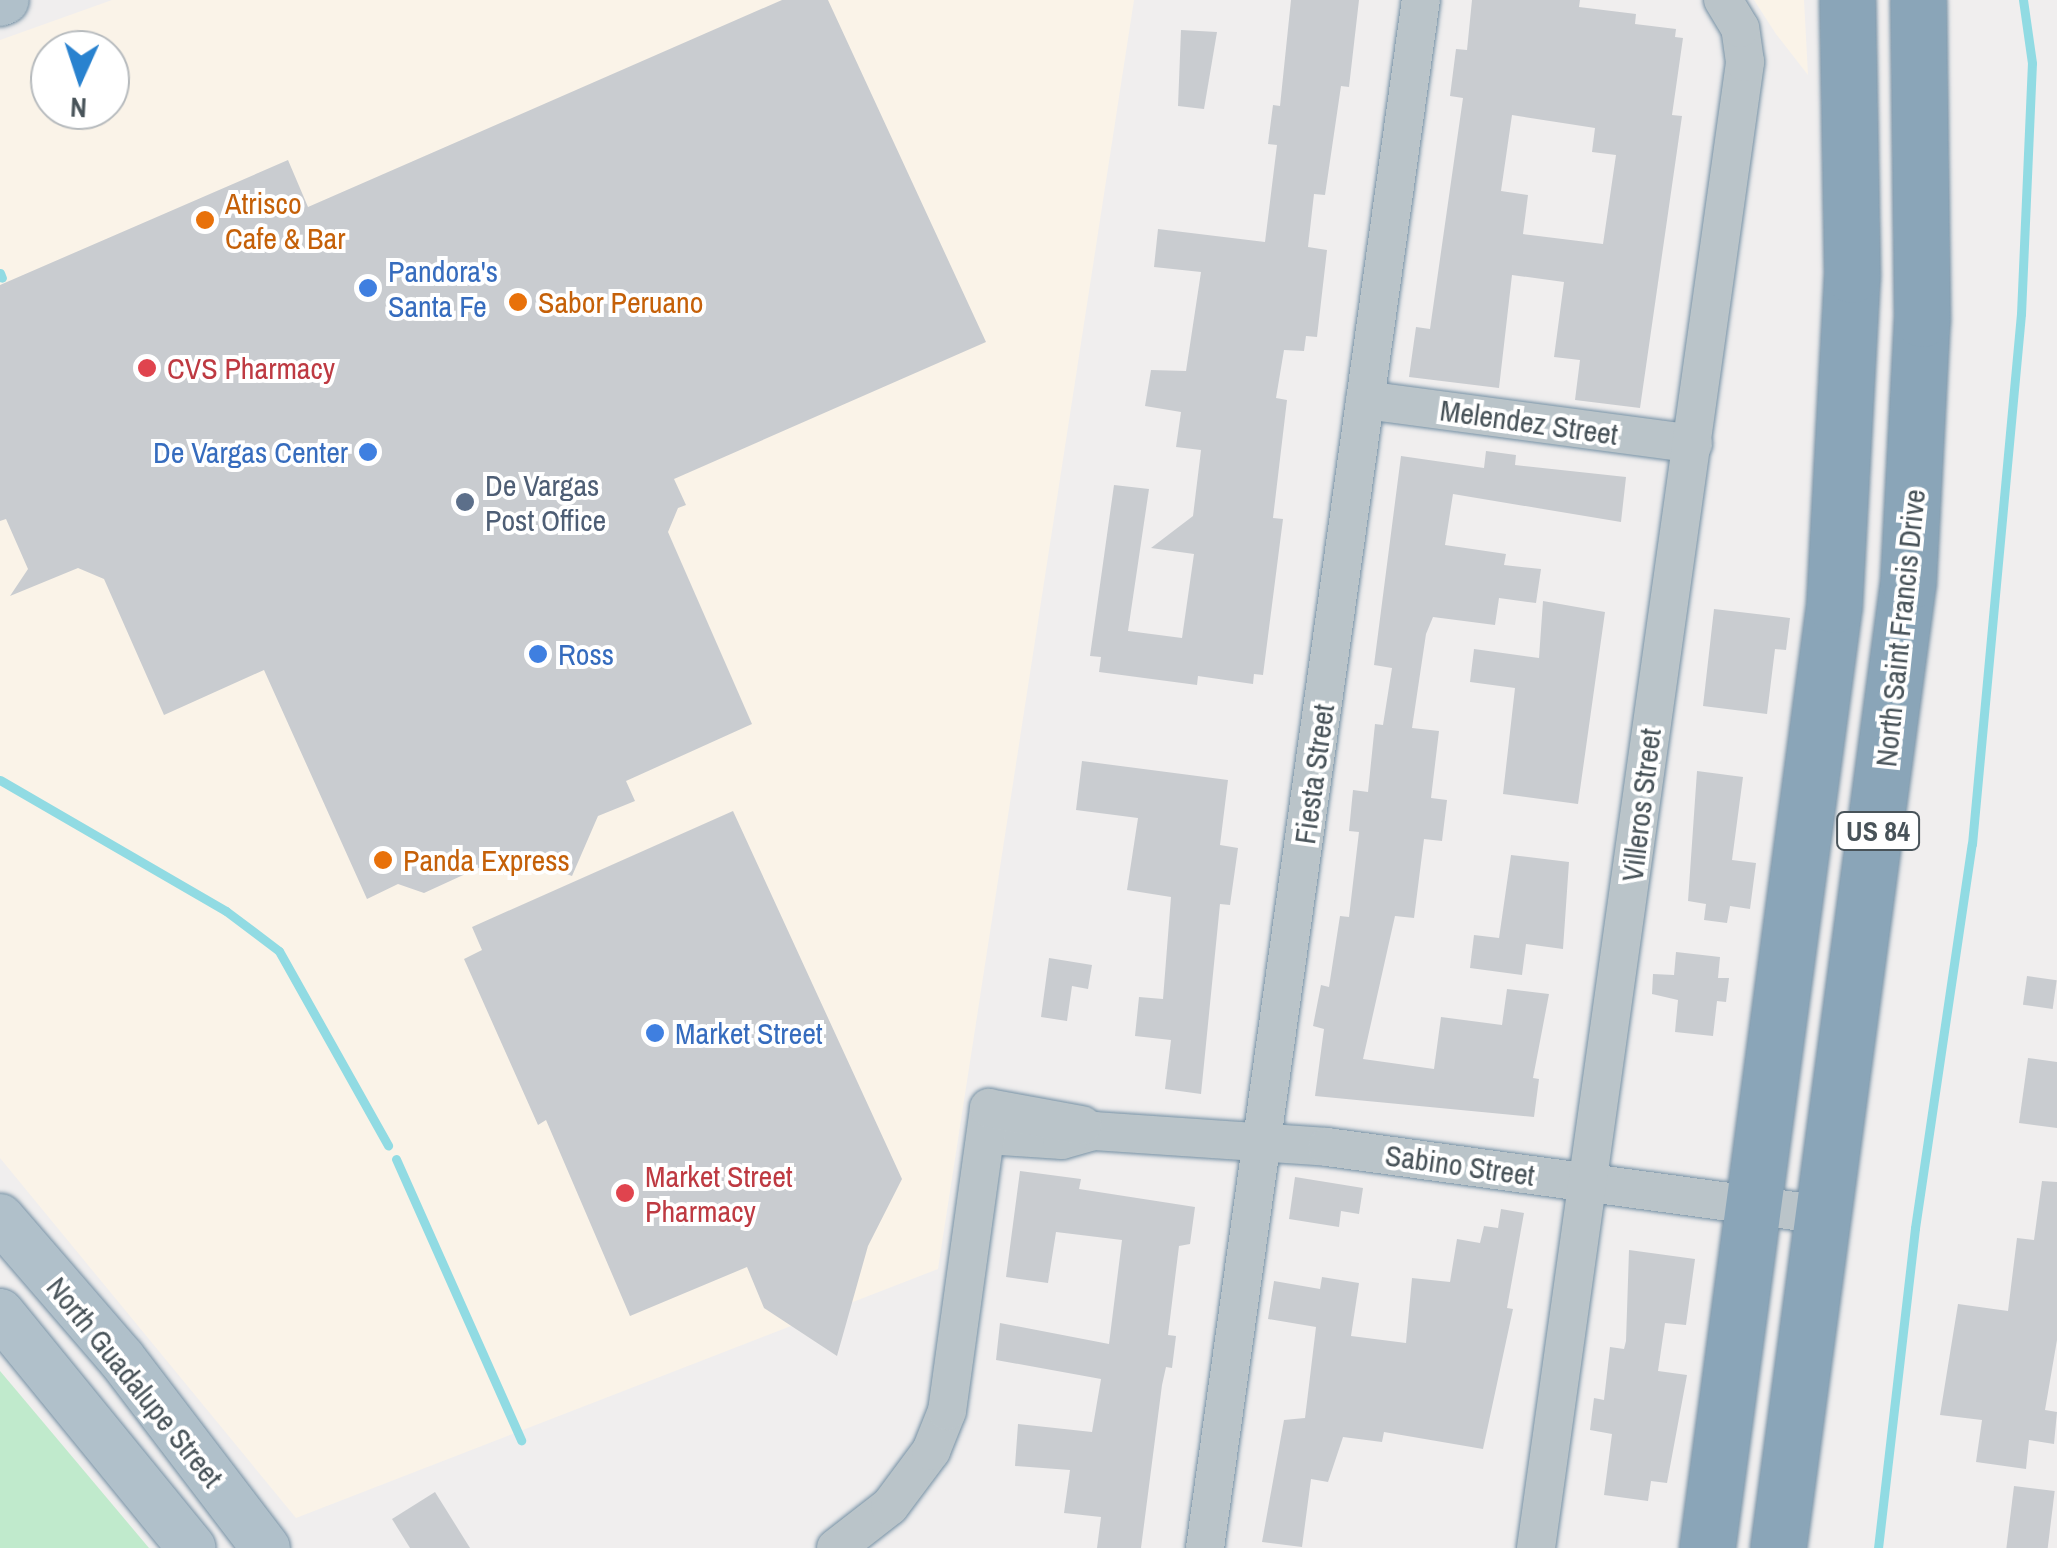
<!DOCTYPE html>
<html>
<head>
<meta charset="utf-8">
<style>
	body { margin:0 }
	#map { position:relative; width:2057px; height:1548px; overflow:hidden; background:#f0eeee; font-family:"Archivo Narrow",sans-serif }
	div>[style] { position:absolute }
	.commercial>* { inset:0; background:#faf3e8 }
	.green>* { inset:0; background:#c0eacc }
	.stream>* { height:9px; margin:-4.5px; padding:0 4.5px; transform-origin:4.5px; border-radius:4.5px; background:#91dbe3 }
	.building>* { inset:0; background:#c9ccd0; transform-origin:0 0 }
	.roads { filter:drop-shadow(0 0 2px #7590a4) drop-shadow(0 0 2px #7590a4) }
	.minor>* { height:38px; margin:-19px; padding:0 19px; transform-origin:19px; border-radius:19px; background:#bac4c9 }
	.major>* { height:48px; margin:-24px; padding:0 24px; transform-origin:24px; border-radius:24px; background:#b0c0ca }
	.highway>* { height:55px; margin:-27.5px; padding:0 27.5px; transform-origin:27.5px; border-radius:27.5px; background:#8aa5b8 }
	.dots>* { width:28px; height:28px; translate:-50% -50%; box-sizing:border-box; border:5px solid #fff; border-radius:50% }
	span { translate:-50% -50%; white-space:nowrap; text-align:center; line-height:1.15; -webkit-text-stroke:8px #fff; paint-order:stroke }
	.shield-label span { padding:2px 8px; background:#fff; border:2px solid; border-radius:8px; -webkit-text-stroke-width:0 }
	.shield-label { font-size:28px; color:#485359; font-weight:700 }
	.food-label { font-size:30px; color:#c56008 }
	.left { translate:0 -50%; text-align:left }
	.shop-label { font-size:30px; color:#366cbe }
	.right { translate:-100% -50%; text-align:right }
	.health-label { font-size:30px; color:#be3a42 }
	.street-label { font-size:30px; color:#485359 }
	.service-label { font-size:30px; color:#4e5e75 }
	.north { position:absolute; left:30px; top:30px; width:100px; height:100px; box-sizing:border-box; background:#fff; border:2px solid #b6babd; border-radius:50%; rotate:183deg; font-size:28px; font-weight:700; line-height:40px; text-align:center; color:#485359 }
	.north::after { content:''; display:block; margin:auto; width:35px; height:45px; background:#2982cf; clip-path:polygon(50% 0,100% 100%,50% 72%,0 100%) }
</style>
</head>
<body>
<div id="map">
	<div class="commercial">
		<i style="clip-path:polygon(evenodd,112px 0,1134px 0,938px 1269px,296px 1518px,0 1158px,0 40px,112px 0,50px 50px,110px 50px,110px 110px,50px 110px,50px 50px)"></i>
		<i style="clip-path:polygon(1754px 0,1804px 0,1808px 75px,1776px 34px)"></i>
	</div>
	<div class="green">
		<i style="clip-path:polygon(0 1371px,11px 1384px,149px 1548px,0 1548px)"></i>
	</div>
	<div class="stream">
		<i style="left:0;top:273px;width:5px;rotate:68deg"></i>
		<i style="left:0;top:780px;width:261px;rotate:30.1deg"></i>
		<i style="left:226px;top:911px;width:66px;rotate:37deg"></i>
		<i style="left:279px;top:951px;width:223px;rotate:60.7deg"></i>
		<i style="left:396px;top:1159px;width:308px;rotate:66deg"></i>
		<i style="left:1878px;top:1548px;width:322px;rotate:-83.4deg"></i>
		<i style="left:1915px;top:1228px;width:388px;rotate:-81.6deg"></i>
		<i style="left:1972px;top:844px;width:532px;rotate:-84.72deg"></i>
		<i style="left:2021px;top:314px;width:251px;rotate:-87.5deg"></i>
		<i style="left:2032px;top:63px;width:64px;rotate:-98.1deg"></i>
	</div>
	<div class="building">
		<i style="clip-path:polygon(782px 0,828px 0,986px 342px,674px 479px,686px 505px,678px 508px,668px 532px,752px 724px,626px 781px,635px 801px,598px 816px,572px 876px,509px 854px,424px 893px,398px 884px,367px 899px,264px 670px,164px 715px,104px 579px,78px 568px,10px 596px,28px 569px,6px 519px,0 521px,0 285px,288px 160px,308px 207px)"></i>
		<i style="clip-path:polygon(1291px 0,1359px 0,1349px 87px,1341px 86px,1325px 195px,1314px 194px,1308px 247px,1327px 250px,1317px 337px,1306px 336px,1304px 351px,1284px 350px,1276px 398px,1287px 400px,1273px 518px,1283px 519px,1263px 675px,1254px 674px,1253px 684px,1198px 676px,1197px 685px,1099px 672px,1101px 657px,1090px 656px,1114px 485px,1149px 489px,1128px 631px,1182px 638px,1194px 554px,1151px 548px,1193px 516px,1201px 450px,1176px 447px,1181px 412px,1145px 406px,1151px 370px,1186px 371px,1201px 272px,1154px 267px,1158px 229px,1265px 242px,1277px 145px,1268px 144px,1273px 105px,1280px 106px)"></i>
		<i style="clip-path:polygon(evenodd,1472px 0,1580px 0,1579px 7px,1636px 14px,1635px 24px,1676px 29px,1675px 37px,1683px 38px,1672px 115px,1682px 116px,1640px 408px,1575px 400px,1580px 360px,1554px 357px,1564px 282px,1512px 275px,1499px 388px,1409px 377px,1416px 327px,1430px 329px,1463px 98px,1450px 96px,1456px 49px,1467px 50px,1472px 0,1512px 115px,1595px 128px,1592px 152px,1616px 155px,1603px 244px,1523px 234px,1528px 195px,1501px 191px,1512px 115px)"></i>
		<i style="clip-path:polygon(1181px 30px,1217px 32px,1204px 109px,1178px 106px)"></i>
		<i style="clip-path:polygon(1486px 451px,1516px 455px,1515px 465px,1626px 477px,1621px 522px,1453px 494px,1445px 545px,1506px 554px,1504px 565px,1541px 569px,1536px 603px,1499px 598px,1495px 625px,1433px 617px,1426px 634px,1412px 728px,1439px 731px,1431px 798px,1447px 800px,1442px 841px,1424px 839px,1414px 918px,1395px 916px,1363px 1059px,1434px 1069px,1441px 1017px,1502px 1025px,1507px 989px,1549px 994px,1533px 1078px,1539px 1079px,1534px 1117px,1315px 1096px,1324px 1029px,1313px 1026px,1321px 985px,1329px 987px,1340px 916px,1349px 917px,1359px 832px,1349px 831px,1353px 790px,1368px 792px,1375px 724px,1383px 725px,1392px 668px,1374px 665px,1401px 456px,1484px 468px)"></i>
		<i style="clip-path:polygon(1543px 601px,1605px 612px,1578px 804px,1503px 794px,1515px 688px,1470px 682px,1474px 649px,1539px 658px)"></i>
		<i style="clip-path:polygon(1714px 609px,1790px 618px,1786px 650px,1775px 649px,1767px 714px,1703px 706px)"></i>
		<i style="clip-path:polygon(1082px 761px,1228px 780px,1220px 845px,1238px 848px,1230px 905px,1220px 904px,1201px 1094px,1165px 1089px,1171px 1040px,1135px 1036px,1139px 997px,1163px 999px,1171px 897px,1127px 890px,1138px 818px,1076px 810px)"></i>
		<i style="clip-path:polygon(1697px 771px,1743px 777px,1732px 860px,1756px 863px,1750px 909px,1730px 906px,1727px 923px,1704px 920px,1706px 904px,1688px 901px)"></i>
		<i style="clip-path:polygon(733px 811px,902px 1179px,868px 1246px,837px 1356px,764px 1308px,747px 1267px,630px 1316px,546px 1120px,538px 1125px,464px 959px,482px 950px,472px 927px)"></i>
		<i style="clip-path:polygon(1511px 855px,1569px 862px,1563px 949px,1526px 944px,1522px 975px,1470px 968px,1474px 935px,1499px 938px)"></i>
		<i style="clip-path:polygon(1676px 952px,1720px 957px,1718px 978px,1729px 978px,1726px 1002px,1717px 1001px,1713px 1036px,1675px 1032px,1678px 1000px,1652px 994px,1653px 974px,1674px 975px)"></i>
		<i style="clip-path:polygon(1049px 958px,1092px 965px,1088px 989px,1072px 986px,1067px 1021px,1041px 1017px)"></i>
		<i style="left:2027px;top:976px;width:30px;height:29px;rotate:8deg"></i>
		<i style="clip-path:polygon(2028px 1058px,2057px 1062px,2057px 1128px,2019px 1123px)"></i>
		<i style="clip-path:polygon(1020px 1171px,1081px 1179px,1079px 1189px,1195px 1207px,1190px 1244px,1179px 1246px,1168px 1335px,1176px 1336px,1172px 1368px,1166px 1367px,1162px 1385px,1141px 1548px,1097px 1548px,1101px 1517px,1064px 1513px,1070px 1470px,1015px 1466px,1018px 1424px,1092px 1432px,1101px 1379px,996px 1360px,1000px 1323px,1109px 1344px,1122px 1240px,1056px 1232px,1048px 1283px,1006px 1277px)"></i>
		<i style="clip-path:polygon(1295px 1177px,1363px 1188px,1359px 1214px,1341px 1211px,1339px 1227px,1289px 1219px)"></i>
		<i style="clip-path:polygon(2042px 1181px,2057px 1182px,2057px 1340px,2045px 1410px,2057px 1412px,2054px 1444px,2029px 1440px,2026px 1469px,1976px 1462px,1982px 1420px,1940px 1415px,1958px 1304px,2008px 1311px,2017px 1238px,2034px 1240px)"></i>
		<i style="clip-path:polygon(1501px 1209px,1524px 1213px,1507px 1308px,1513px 1309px,1483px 1449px,1384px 1432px,1382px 1442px,1343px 1437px,1328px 1482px,1311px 1479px,1302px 1547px,1262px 1542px,1284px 1420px,1305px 1418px,1316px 1327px,1268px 1319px,1274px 1281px,1320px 1289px,1322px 1277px,1359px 1283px,1351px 1336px,1406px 1343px,1412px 1278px,1450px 1282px,1457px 1239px,1480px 1243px,1484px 1226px,1498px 1228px)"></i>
		<i style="clip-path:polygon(1629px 1250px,1695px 1259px,1686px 1325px,1665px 1323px,1658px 1371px,1687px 1375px,1667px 1483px,1651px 1481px,1648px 1501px,1604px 1495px,1612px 1434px,1590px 1430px,1594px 1398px,1604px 1400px,1610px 1347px,1624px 1349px,1626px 1341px)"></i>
		<i style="left:2014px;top:1486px;width:41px;height:63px;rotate:7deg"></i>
		<i style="clip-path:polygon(435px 1492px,470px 1548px,410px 1548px,392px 1519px)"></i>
	</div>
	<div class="roads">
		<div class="minor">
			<i style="left:1365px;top:400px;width:331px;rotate:7.6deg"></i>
			<i style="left:986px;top:1135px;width:76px;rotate:3.8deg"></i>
			<i style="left:1062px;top:1140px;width:33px;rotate:-16deg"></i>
			<i style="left:1094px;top:1131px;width:234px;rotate:3.9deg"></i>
			<i style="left:1327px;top:1147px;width:502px;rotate:7.79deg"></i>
			<i style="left:836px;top:1548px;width:68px;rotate:-37.9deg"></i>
			<i style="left:890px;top:1506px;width:69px;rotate:-53.3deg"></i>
			<i style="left:931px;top:1451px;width:43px;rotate:-68.2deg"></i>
			<i style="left:947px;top:1411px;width:306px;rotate:-82.1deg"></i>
			<i style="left:989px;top:1108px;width:95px;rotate:10.4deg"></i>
			<i style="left:1205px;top:1548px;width:1563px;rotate:-82.06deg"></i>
			<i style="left:1536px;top:1548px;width:1501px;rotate:-81.99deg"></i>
			<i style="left:1745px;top:62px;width:34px;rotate:-98deg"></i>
			<i style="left:1740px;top:28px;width:33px;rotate:-121deg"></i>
		</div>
		<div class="major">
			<i style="left:0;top:2px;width:5px;rotate:-22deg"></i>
			<i style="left:0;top:1218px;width:185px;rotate:49.2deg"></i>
			<i style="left:121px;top:1358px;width:239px;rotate:52.7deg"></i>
			<i style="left:0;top:1313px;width:303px;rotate:50.8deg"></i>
		</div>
		<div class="highway">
			<i style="left:1707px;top:1548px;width:952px;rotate:-82.33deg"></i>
			<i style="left:1834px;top:605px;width:330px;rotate:-86.9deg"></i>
			<i style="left:1852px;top:275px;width:275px;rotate:-91deg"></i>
			<i style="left:1778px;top:1548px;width:975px;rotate:-82.34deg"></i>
			<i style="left:1908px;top:582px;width:263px;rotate:-87deg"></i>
			<i style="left:1922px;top:319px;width:319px;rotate:-90.7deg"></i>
		</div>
	</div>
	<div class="dots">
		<i style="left:205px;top:220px;background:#e8710a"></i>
		<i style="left:368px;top:288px;background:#3f7fe0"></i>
		<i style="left:518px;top:302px;background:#e8710a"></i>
		<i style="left:147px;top:368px;background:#e0444e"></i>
		<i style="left:368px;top:452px;background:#3f7fe0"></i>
		<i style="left:465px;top:502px;background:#5c6f8a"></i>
		<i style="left:538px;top:654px;background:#3f7fe0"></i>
		<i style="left:383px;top:860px;background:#e8710a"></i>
		<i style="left:655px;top:1033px;background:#3f7fe0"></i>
		<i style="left:625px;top:1193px;background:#e0444e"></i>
	</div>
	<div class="shield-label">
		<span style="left:1878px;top:831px">US 84</span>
	</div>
	<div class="food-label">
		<span class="left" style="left:225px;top:220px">Atrisco<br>Cafe &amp; Bar</span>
		<span class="left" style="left:538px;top:302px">Sabor Peruano</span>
		<span class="left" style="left:403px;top:860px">Panda Express</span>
	</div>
	<div class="shop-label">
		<span class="left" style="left:388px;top:288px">Pandora's<br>Santa Fe</span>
		<span class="right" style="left:348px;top:452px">De Vargas Center</span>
		<span class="left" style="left:558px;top:654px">Ross</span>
		<span class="left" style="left:675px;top:1033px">Market Street</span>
	</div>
	<div class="health-label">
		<span class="left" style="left:167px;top:368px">CVS Pharmacy</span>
		<span class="left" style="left:645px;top:1193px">Market Street<br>Pharmacy</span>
	</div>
	<div class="street-label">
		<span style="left:1529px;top:422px;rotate:8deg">Melendez Street</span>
		<span style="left:1900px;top:628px;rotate:-84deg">North Saint Francis Drive</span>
		<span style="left:1314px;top:774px;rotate:-82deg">Fiesta Street</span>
		<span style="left:1641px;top:805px;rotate:-83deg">Villeros Street</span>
		<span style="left:1460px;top:1165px;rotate:8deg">Sabino Street</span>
		<span style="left:135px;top:1382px;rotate:51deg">North Guadalupe Street</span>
	</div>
	<div class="service-label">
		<span class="left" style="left:485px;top:502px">De Vargas<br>Post Office</span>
	</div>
	<div class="north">N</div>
</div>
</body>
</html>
